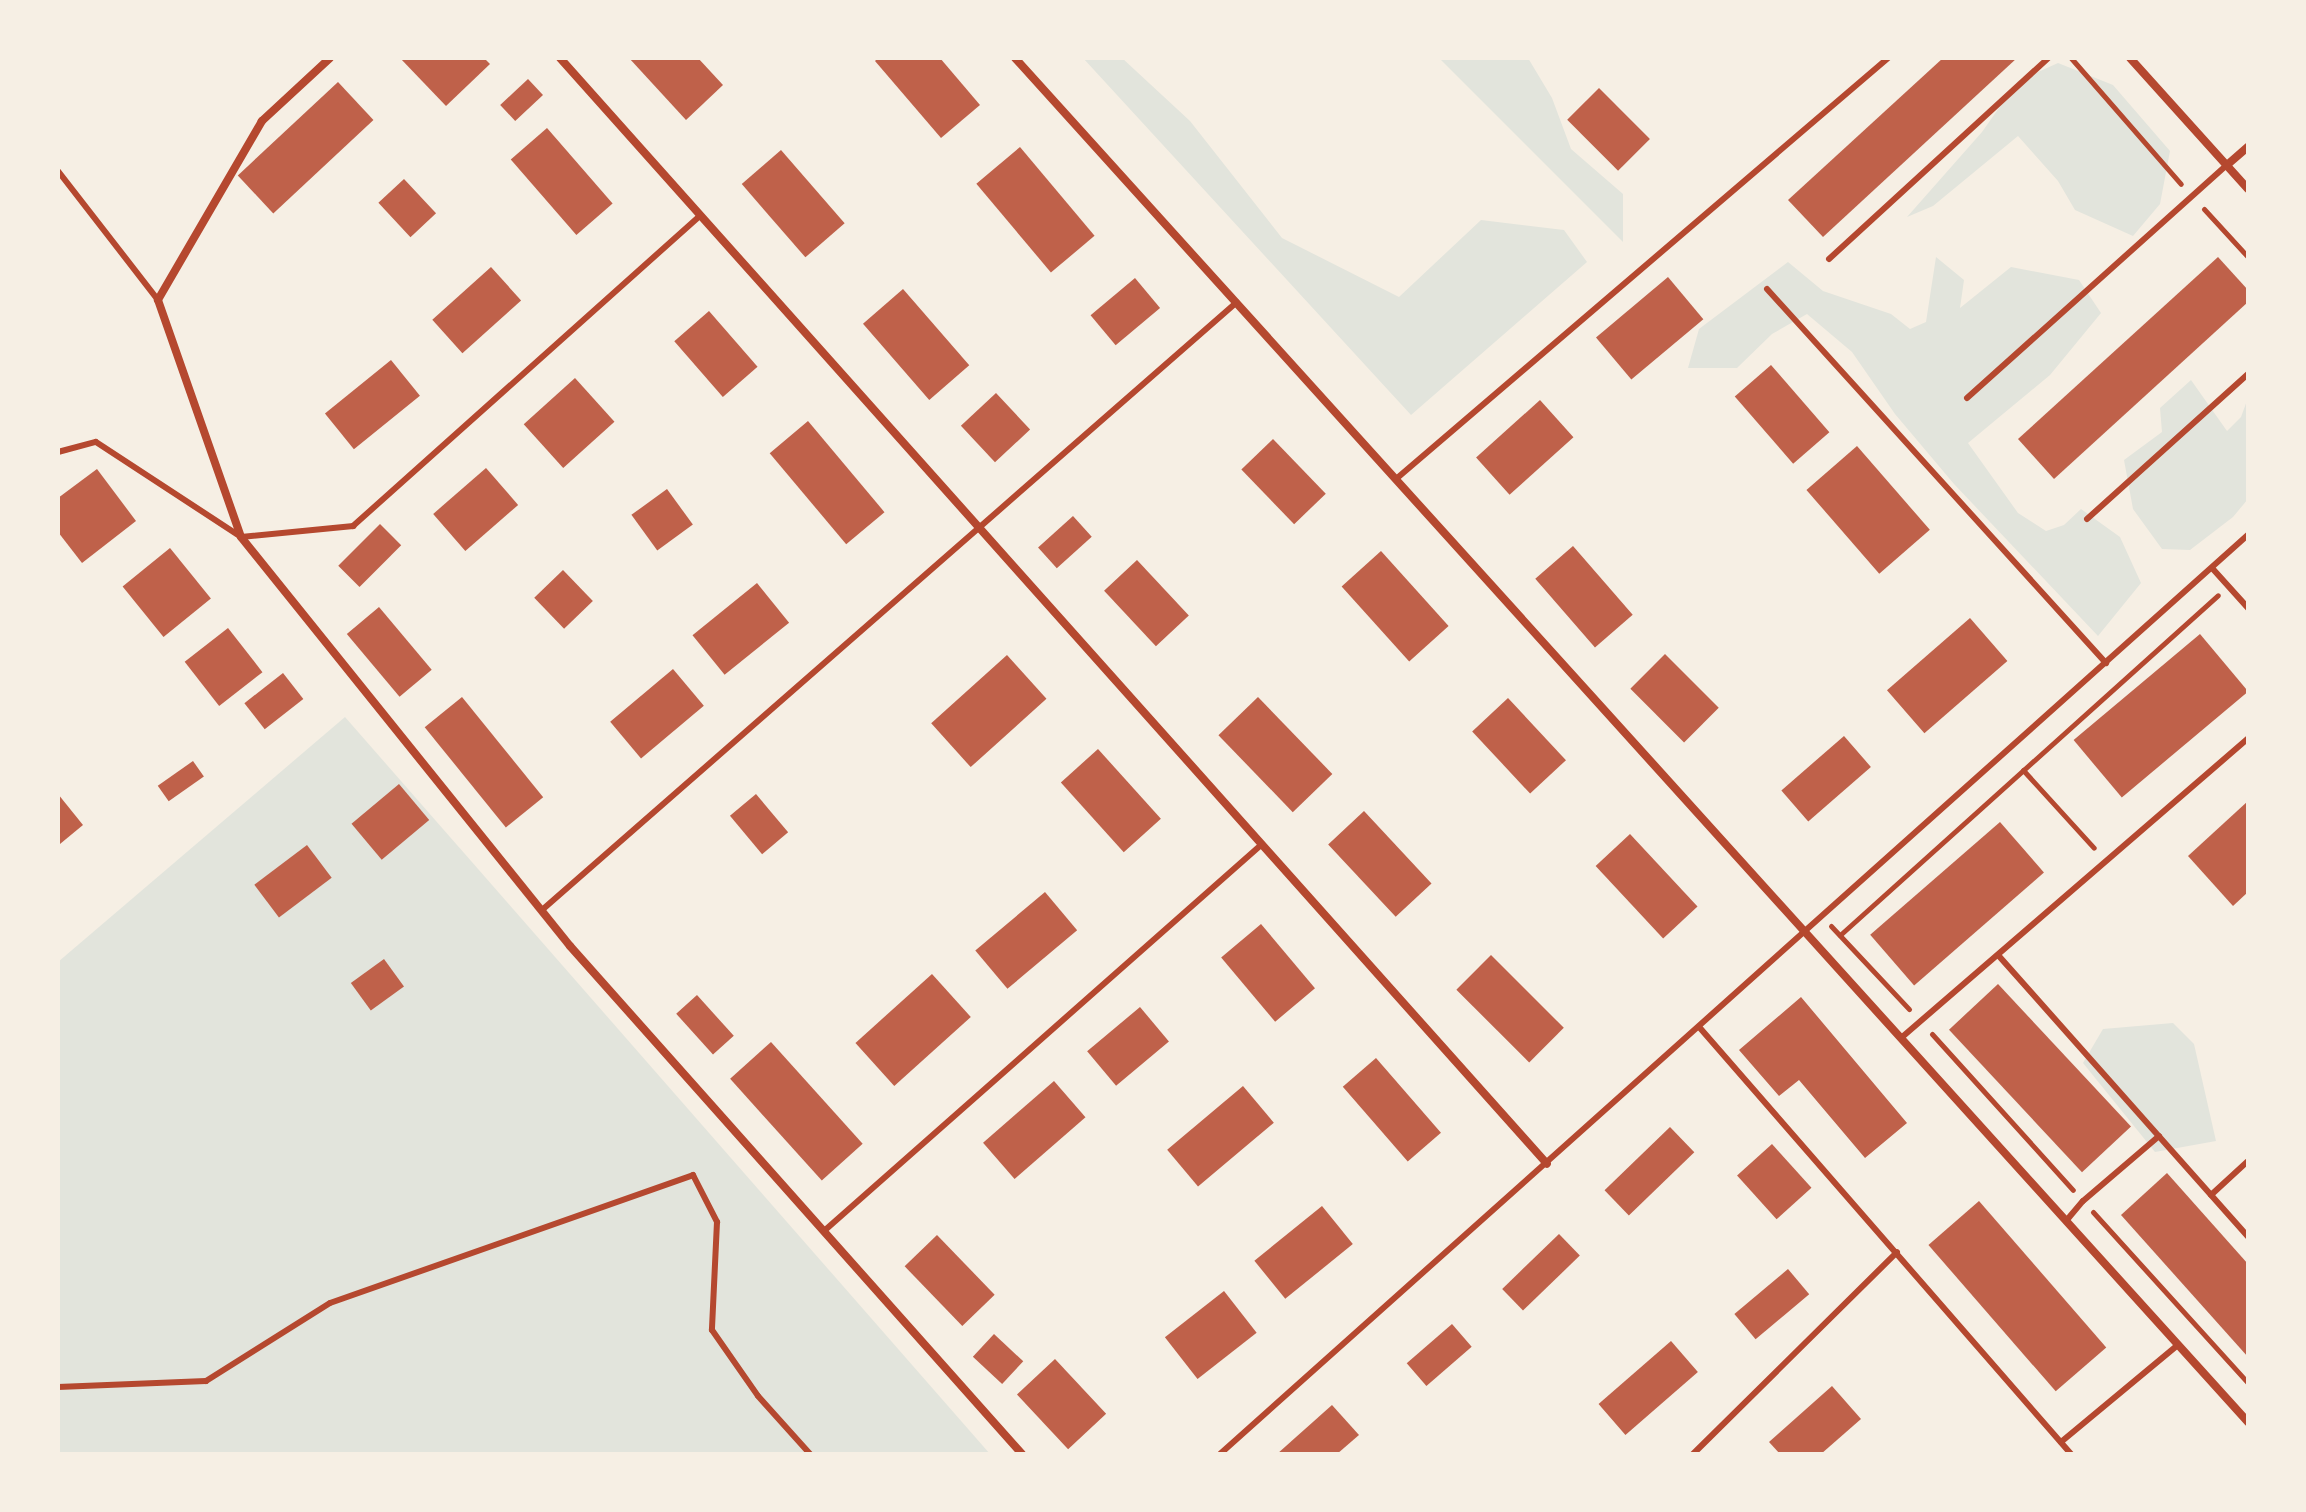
<!DOCTYPE html>
<html>
<head>
<meta charset="utf-8">
<style>
	body { margin:0 }
	#map { position:relative; width:2306px; height:1512px; overflow:hidden; background:#f6efe4; font-family:Roboto,sans-serif }
	div>[style] { position:absolute }
	.green>* { inset:0; background:#e2e4dc }
	.building>* { inset:0; background:#bf614a; transform-origin:0 0 }
	.path>* { height:5px; margin:-2.5px; padding:0 2.5px; transform-origin:2.5px; border-radius:2.5px; background:#b5482f }
	.service>* { height:6px; margin:-3px; padding:0 3px; transform-origin:3px; border-radius:3px; background:#b5482f }
	.minor>* { height:8px; margin:-4px; padding:0 4px; transform-origin:4px; border-radius:4px; background:#b5482f }
	span { translate:-50% -50%; white-space:nowrap; text-align:center; line-height:1.15; -webkit-text-stroke:8px #f6efe4; paint-order:stroke }
	.frame { position:absolute; inset:0; border:60px solid #f6efe4; pointer-events:none }
</style>
</head>
<body>
<div id="map">
	<div class="green">
		<i style="clip-path:polygon(1083px 58px,1122px 58px,1190px 121px,1282px 238px,1399px 297px,1481px 220px,1564px 230px,1587px 262px,1411px 415px)"></i>
		<i style="clip-path:polygon(1439px 58px,1528px 58px,1552px 98px,1571px 149px,1623px 194px,1623px 242px)"></i>
		<i style="clip-path:polygon(2058px 63px,2113px 85px,2170px 151px,2160px 204px,2133px 236px,2075px 210px,2058px 181px,2018px 136px,1933px 206px,1907px 217px,1982px 132px,2018px 81px)"></i>
		<i style="clip-path:polygon(1936px 257px,1964px 280px,1960px 308px,2011px 267px,2079px 280px,2101px 313px,2050px 375px,1968px 443px,2018px 513px,2046px 531px,2064px 525px,2081px 509px,2120px 537px,2141px 583px,2098px 636px,1954px 484px,1895px 414px,1852px 352px,1807px 314px,1772px 334px,1737px 368px,1688px 368px,1699px 329px,1788px 262px,1823px 291px,1891px 314px,1910px 329px,1926px 322px)"></i>
		<i style="clip-path:polygon(2191px 380px,2227px 431px,2241px 417px,2248px 398px,2248px 499px,2233px 517px,2190px 550px,2162px 549px,2133px 509px,2124px 460px,2162px 432px,2160px 408px)"></i>
		<i style="clip-path:polygon(345px 717px,990px 1454px,58px 1454px,58px 962px)"></i>
		<i style="clip-path:polygon(2173px 1023px,2194px 1044px,2216px 1141px,2155px 1152px,2083px 1063px,2103px 1029px)"></i>
	</div>
	<div class="building">
		<i style="clip-path:polygon(400px 58px,484px 58px,490px 64px,446px 106px)"></i>
		<i style="clip-path:polygon(629px 58px,698px 58px,723px 85px,686px 120px)"></i>
		<i style="clip-path:polygon(878px 58px,940px 58px,980px 105px,941px 138px,875px 61px)"></i>
		<i style="clip-path:polygon(1943px 58px,2017px 58px,1823px 237px,1788px 200px)"></i>
		<i style="left:528px;top:79px;width:22px;height:38px;rotate:47deg"></i>
		<i style="left:338px;top:82px;width:52px;height:137px;rotate:47deg"></i>
		<i style="left:1599px;top:88px;width:72px;height:45px;rotate:45deg"></i>
		<i style="left:547px;top:128px;width:100px;height:48px;rotate:49deg"></i>
		<i style="left:1020px;top:147px;width:116px;height:57px;rotate:50deg"></i>
		<i style="left:781px;top:150px;width:97px;height:52px;rotate:49deg"></i>
		<i style="left:404px;top:179px;width:47px;height:35px;rotate:47deg"></i>
		<i style="clip-path:polygon(2218px 257px,2248px 290px,2248px 302px,2054px 479px,2018px 439px)"></i>
		<i style="left:491px;top:267px;width:45px;height:79px;rotate:48deg"></i>
		<i style="left:1668px;top:277px;width:55px;height:94px;rotate:50deg"></i>
		<i style="left:1135px;top:278px;width:39px;height:58px;rotate:50deg"></i>
		<i style="left:903px;top:289px;width:101px;height:53px;rotate:49deg"></i>
		<i style="left:709px;top:311px;width:74px;height:46px;rotate:49deg"></i>
		<i style="left:391px;top:360px;width:46px;height:85px;rotate:51deg"></i>
		<i style="left:1771px;top:365px;width:89px;height:48px;rotate:49deg"></i>
		<i style="left:575px;top:378px;width:59px;height:69px;rotate:48deg"></i>
		<i style="left:996px;top:393px;width:50px;height:48px;rotate:47deg"></i>
		<i style="left:1540px;top:400px;width:50px;height:86px;rotate:48deg"></i>
		<i style="left:808px;top:421px;width:119px;height:50px;rotate:50deg"></i>
		<i style="left:1273px;top:439px;width:76px;height:44px;rotate:46deg"></i>
		<i style="left:1857px;top:446px;width:111px;height:67px;rotate:49deg"></i>
		<i style="left:486px;top:468px;width:49px;height:70px;rotate:49deg"></i>
		<i style="clip-path:polygon(97px 469px,136px 521px,82px 563px,58px 532px,58px 498px)"></i>
		<i style="left:667px;top:489px;width:44px;height:44px;rotate:54deg"></i>
		<i style="left:1073px;top:516px;width:28px;height:47px;rotate:48deg"></i>
		<i style="left:380px;top:524px;width:30px;height:59px;rotate:45deg"></i>
		<i style="left:1573px;top:546px;width:91px;height:50px;rotate:49deg"></i>
		<i style="left:170px;top:548px;width:65px;height:61px;rotate:51deg"></i>
		<i style="left:1381px;top:551px;width:101px;height:53px;rotate:48deg"></i>
		<i style="left:1137px;top:560px;width:76px;height:45px;rotate:47deg"></i>
		<i style="left:563px;top:570px;width:43px;height:40px;rotate:46deg"></i>
		<i style="left:757px;top:583px;width:51px;height:83px;rotate:51deg"></i>
		<i style="left:379px;top:607px;width:82px;height:42px;rotate:50deg"></i>
		<i style="left:1970px;top:618px;width:57px;height:110px;rotate:49deg"></i>
		<i style="left:228px;top:628px;width:56px;height:55px;rotate:52deg"></i>
		<i style="left:2200px;top:634px;width:75px;height:165px;rotate:50deg"></i>
		<i style="left:1665px;top:654px;width:76px;height:49px;rotate:45deg"></i>
		<i style="left:1007px;top:655px;width:59px;height:102px;rotate:48deg"></i>
		<i style="left:673px;top:669px;width:48px;height:82px;rotate:50deg"></i>
		<i style="left:283px;top:673px;width:33px;height:49px;rotate:52deg"></i>
		<i style="left:462px;top:697px;width:129px;height:48px;rotate:51deg"></i>
		<i style="left:1258px;top:697px;width:107px;height:55px;rotate:46deg"></i>
		<i style="left:1508px;top:698px;width:85px;height:49px;rotate:47deg"></i>
		<i style="left:1844px;top:736px;width:41px;height:83px;rotate:49deg"></i>
		<i style="left:1098px;top:749px;width:94px;height:50px;rotate:48deg"></i>
		<i style="left:193px;top:761px;width:19px;height:43px;rotate:55deg"></i>
		<i style="left:399px;top:784px;width:47px;height:62px;rotate:50deg"></i>
		<i style="clip-path:polygon(58px 794px,83px 825px,60px 844px,58px 842px)"></i>
		<i style="left:756px;top:794px;width:50px;height:34px;rotate:50deg"></i>
		<i style="clip-path:polygon(2248px 801px,2248px 892px,2233px 906px,2188px 856px)"></i>
		<i style="left:1364px;top:811px;width:99px;height:49px;rotate:47deg"></i>
		<i style="left:2000px;top:822px;width:67px;height:172px;rotate:49deg"></i>
		<i style="left:1630px;top:834px;width:99px;height:47px;rotate:47deg"></i>
		<i style="left:307px;top:845px;width:41px;height:66px;rotate:53deg"></i>
		<i style="left:1045px;top:892px;width:50px;height:91px;rotate:50deg"></i>
		<i style="left:1261px;top:924px;width:84px;height:52px;rotate:50deg"></i>
		<i style="left:1491px;top:955px;width:103px;height:49px;rotate:45deg"></i>
		<i style="left:384px;top:959px;width:34px;height:41px;rotate:54deg"></i>
		<i style="left:932px;top:974px;width:58px;height:103px;rotate:48deg"></i>
		<i style="left:1998px;top:984px;width:195px;height:67px;rotate:47deg"></i>
		<i style="left:697px;top:995px;width:55px;height:28px;rotate:48deg"></i>
		<i style="clip-path:polygon(1801px 997px,1907px 1123px,1865px 1158px,1799px 1080px,1779px 1096px,1739px 1050px)"></i>
		<i style="left:1140px;top:1007px;width:45px;height:69px;rotate:50deg"></i>
		<i style="left:771px;top:1042px;width:137px;height:55px;rotate:48deg"></i>
		<i style="left:1376px;top:1058px;width:99px;height:44px;rotate:49deg"></i>
		<i style="left:1054px;top:1081px;width:48px;height:94px;rotate:49deg"></i>
		<i style="left:1243px;top:1086px;width:48px;height:99px;rotate:50deg"></i>
		<i style="left:1670px;top:1127px;width:35px;height:91px;rotate:46deg"></i>
		<i style="left:1772px;top:1144px;width:59px;height:47px;rotate:48deg"></i>
		<i style="clip-path:polygon(2167px 1173px,2248px 1264px,2248px 1357px,2121px 1215px)"></i>
		<i style="left:1979px;top:1201px;width:194px;height:67px;rotate:49deg"></i>
		<i style="left:1322px;top:1206px;width:49px;height:87px;rotate:51deg"></i>
		<i style="left:1559px;top:1234px;width:30px;height:79px;rotate:46deg"></i>
		<i style="left:937px;top:1235px;width:83px;height:45px;rotate:46deg"></i>
		<i style="left:1788px;top:1269px;width:33px;height:70px;rotate:50deg"></i>
		<i style="left:1224px;top:1291px;width:53px;height:75px;rotate:52deg"></i>
		<i style="left:1452px;top:1324px;width:30px;height:60px;rotate:49deg"></i>
		<i style="left:994px;top:1334px;width:40px;height:31px;rotate:43deg"></i>
		<i style="left:1671px;top:1341px;width:41px;height:96px;rotate:49deg"></i>
		<i style="left:1055px;top:1359px;width:75px;height:52px;rotate:47deg"></i>
		<i style="clip-path:polygon(1832px 1386px,1861px 1419px,1821px 1454px,1780px 1454px,1769px 1442px)"></i>
		<i style="clip-path:polygon(1332px 1405px,1359px 1435px,1337px 1454px,1277px 1454px)"></i>
	</div>
	<div class="path">
		<i style="left:2071px;top:58px;width:167px;rotate:48.9deg"></i>
		<i style="left:2204px;top:209px;width:65px;rotate:47.5deg"></i>
		<i style="left:2023px;top:770px;width:105px;rotate:47.7deg"></i>
		<i style="left:1831px;top:926px;width:114px;rotate:46.8deg"></i>
		<i style="left:1840px;top:935px;width:508px;rotate:-41.97deg"></i>
		<i style="left:1932px;top:1034px;width:210px;rotate:47.9deg"></i>
		<i style="left:2093px;top:1212px;width:231px;rotate:47.8deg"></i>
	</div>
	<div class="service">
		<i style="left:58px;top:171px;width:163px;rotate:52.2deg"></i>
		<i style="left:1829px;top:259px;width:297px;rotate:-42.5deg"></i>
		<i style="left:1767px;top:289px;width:505px;rotate:47.81deg"></i>
		<i style="left:1967px;top:398px;width:349px;rotate:-41.9deg"></i>
		<i style="left:58px;top:452px;width:39px;rotate:-15deg"></i>
		<i style="left:96px;top:442px;width:173px;rotate:33.2deg"></i>
		<i style="left:241px;top:537px;width:113px;rotate:-5.6deg"></i>
		<i style="left:353px;top:526px;width:464px;rotate:-41.8deg"></i>
		<i style="left:1396px;top:479px;width:648px;rotate:-40.55deg"></i>
		<i style="left:2087px;top:519px;width:217px;rotate:-42deg"></i>
		<i style="left:2212px;top:568px;width:54px;rotate:48deg"></i>
		<i style="left:542px;top:910px;width:923px;rotate:-41.18deg"></i>
		<i style="left:1998px;top:955px;width:377px;rotate:48.4deg"></i>
		<i style="left:1700px;top:1028px;width:565px;rotate:48.95deg"></i>
		<i style="left:1901px;top:1038px;width:459px;rotate:-40.8deg"></i>
		<i style="left:2211px;top:1195px;width:50px;rotate:-42.6deg"></i>
		<i style="left:2066px;top:1221px;width:26px;rotate:-50deg"></i>
		<i style="left:2083px;top:1201px;width:100px;rotate:-40.5deg"></i>
		<i style="left:824px;top:1231px;width:583px;rotate:-41.45deg"></i>
		<i style="left:58px;top:1387px;width:148px;rotate:-2.3deg"></i>
		<i style="left:206px;top:1381px;width:146px;rotate:-32.2deg"></i>
		<i style="left:330px;top:1303px;width:385px;rotate:-19.4deg"></i>
		<i style="left:693px;top:1175px;width:53px;rotate:62.9deg"></i>
		<i style="left:717px;top:1222px;width:108px;rotate:92.7deg"></i>
		<i style="left:712px;top:1330px;width:80px;rotate:55.1deg"></i>
		<i style="left:758px;top:1396px;width:78px;rotate:48.1deg"></i>
		<i style="left:2061px;top:1442px;width:152px;rotate:-39.7deg"></i>
		<i style="left:1220px;top:1454px;width:1379px;rotate:-41.8deg"></i>
		<i style="left:1693px;top:1454px;width:287px;rotate:-44.7deg"></i>
	</div>
	<div class="minor">
		<i style="left:330px;top:58px;width:93px;rotate:137.2deg"></i>
		<i style="left:262px;top:121px;width:207px;rotate:120.2deg"></i>
		<i style="left:158px;top:300px;width:251px;rotate:70.7deg"></i>
		<i style="left:241px;top:537px;width:525px;rotate:51.19deg"></i>
		<i style="left:570px;top:946px;width:680px;rotate:48.34deg"></i>
		<i style="left:560px;top:58px;width:1482px;rotate:48.25deg"></i>
		<i style="left:1015px;top:58px;width:1839px;rotate:47.89deg"></i>
		<i style="left:2130px;top:58px;width:176px;rotate:48deg"></i>
		<i style="left:2227px;top:165px;width:28px;rotate:-41deg"></i>
	</div>
	<div class="frame"></div>
</div>
</body>
</html>
